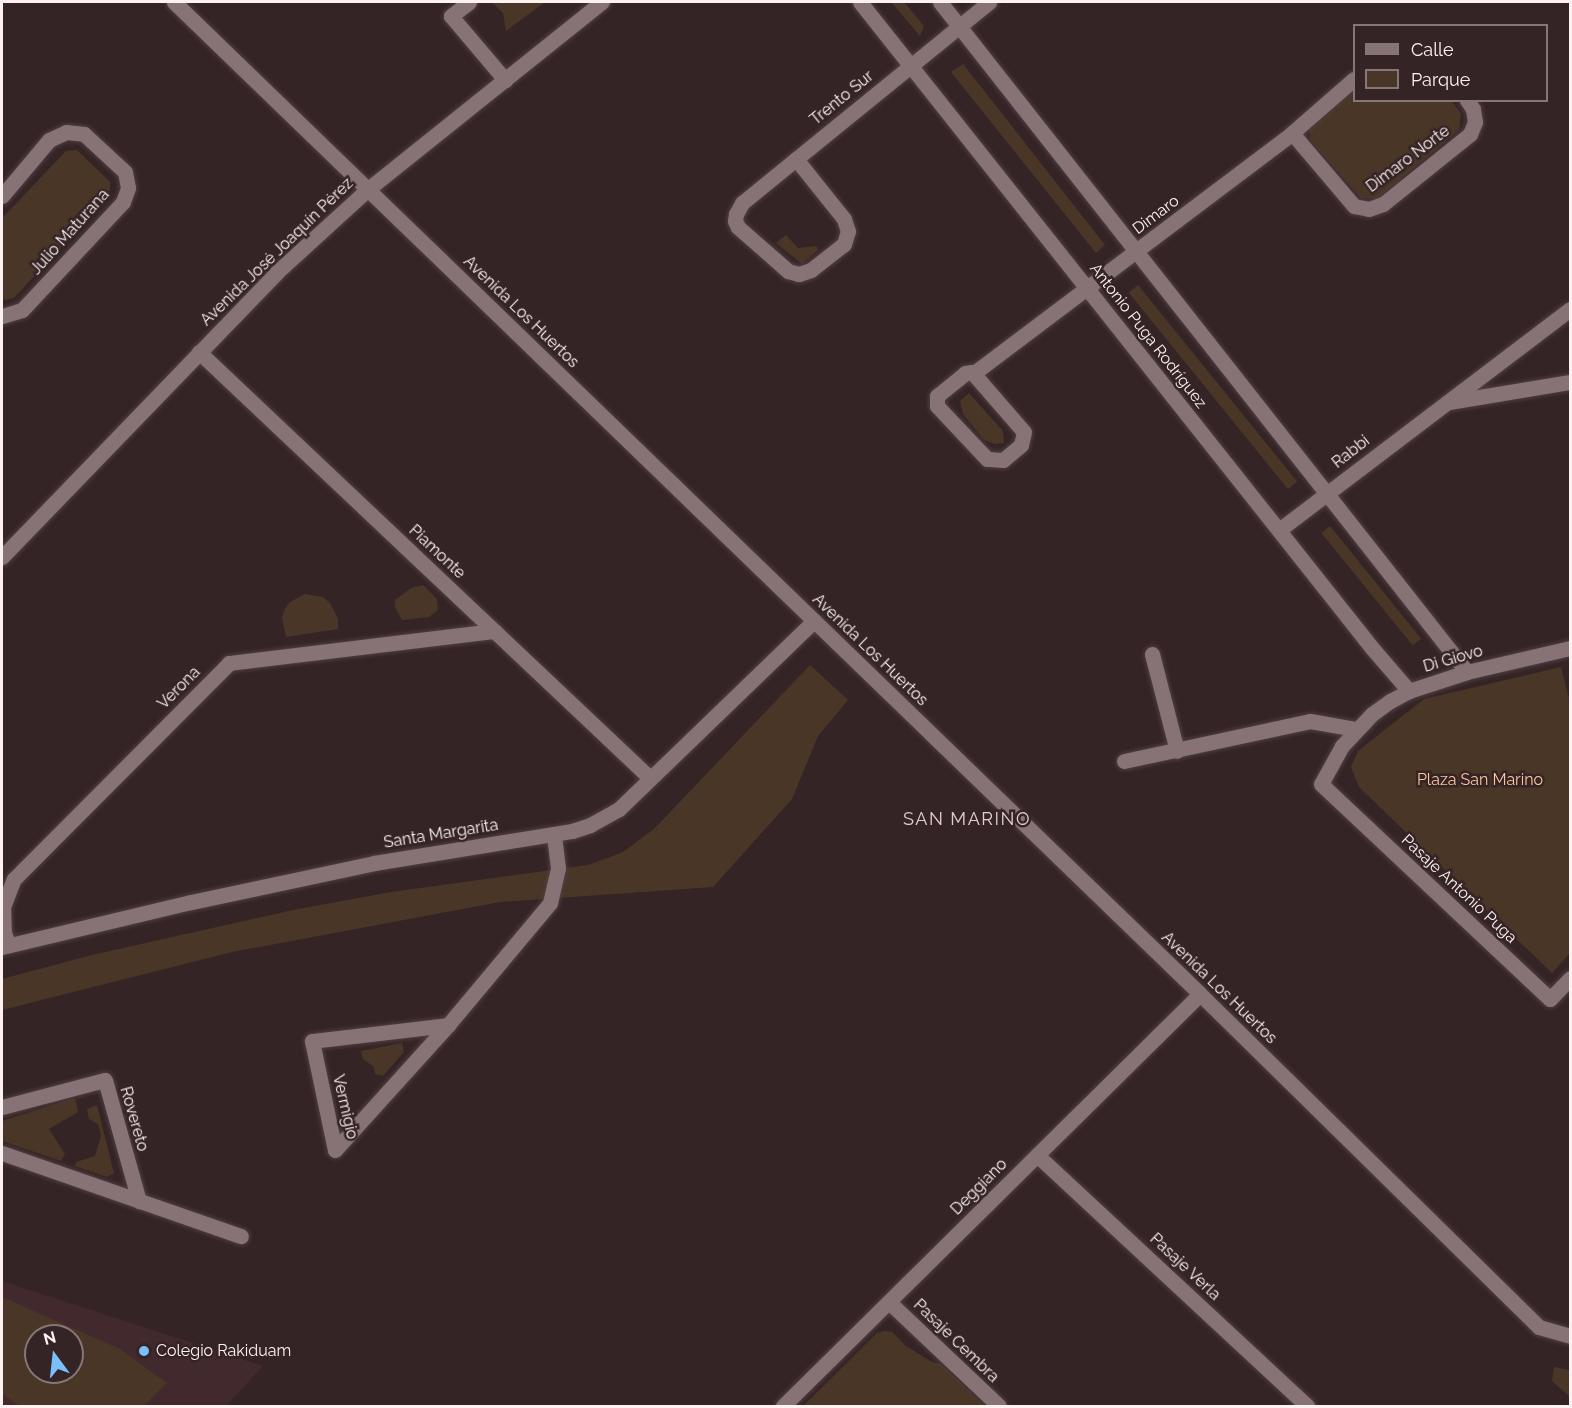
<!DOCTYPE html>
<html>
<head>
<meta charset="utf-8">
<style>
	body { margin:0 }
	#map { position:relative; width:1572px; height:1408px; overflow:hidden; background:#352426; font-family:Raleway,sans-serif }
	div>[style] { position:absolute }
	.built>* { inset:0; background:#42292d }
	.green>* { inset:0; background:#4a3627; transform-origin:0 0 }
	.roads { filter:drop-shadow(0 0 2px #4e3f41) drop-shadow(0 0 2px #4e3f41) }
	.street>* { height:15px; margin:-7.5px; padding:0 7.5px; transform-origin:7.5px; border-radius:7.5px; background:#877275 }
	.secondary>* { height:15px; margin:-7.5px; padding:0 7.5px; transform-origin:7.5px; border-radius:7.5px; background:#877275 }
	.dots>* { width:16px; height:16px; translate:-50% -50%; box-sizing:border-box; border:3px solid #352426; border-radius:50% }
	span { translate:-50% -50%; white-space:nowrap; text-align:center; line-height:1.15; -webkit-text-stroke:5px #352426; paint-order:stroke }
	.street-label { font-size:16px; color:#fdf1f2 }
	.park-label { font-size:16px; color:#fdc498 }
	.poi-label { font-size:16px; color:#fdf1f2 }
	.left { translate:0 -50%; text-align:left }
	.neighbourhood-label { font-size:18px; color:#e3ccce; letter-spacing:1.5px }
	.frame { position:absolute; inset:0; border:3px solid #fdf1f2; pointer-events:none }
	.legend { position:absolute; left:1353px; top:24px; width:195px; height:78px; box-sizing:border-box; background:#352426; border:2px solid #857678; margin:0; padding:8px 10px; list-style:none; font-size:18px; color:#fdf1f2 }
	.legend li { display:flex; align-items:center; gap:12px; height:30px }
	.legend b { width:30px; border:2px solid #857678 }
	.north { position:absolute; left:24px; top:1324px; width:60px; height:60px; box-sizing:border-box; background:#352426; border:2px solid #857678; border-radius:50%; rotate:345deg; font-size:16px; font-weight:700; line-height:24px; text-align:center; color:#fdf1f2 }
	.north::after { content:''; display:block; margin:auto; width:21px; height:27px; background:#7cbef9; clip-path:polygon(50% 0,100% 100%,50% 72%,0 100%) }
</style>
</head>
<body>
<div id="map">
	<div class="built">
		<i style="clip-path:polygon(evenodd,2px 1281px,263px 1366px,226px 1406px,2px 1406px,2px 1281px,36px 1336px,72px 1336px,72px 1372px,36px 1372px,36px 1336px)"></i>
	</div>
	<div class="green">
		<i style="clip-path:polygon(492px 2px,545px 2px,506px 31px,503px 13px)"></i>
		<i style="clip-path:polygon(891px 2px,904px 2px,924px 26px,920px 36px)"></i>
		<i style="clip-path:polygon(963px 64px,1105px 245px,1096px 253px,951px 72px)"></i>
		<i style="clip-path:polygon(1354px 90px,1354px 100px,1452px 101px,1461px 114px,1459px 130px,1377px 199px,1361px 198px,1310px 140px,1309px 130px)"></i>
		<i style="clip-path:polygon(77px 150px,110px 182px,110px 189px,103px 202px,14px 298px,5px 300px,2px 297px,2px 218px,66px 151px)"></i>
		<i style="clip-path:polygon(786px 235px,798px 248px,817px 246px,818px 250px,802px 264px,776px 243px)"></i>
		<i style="left:1138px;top:285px;width:253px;height:12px;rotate:51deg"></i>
		<i style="clip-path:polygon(969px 393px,1003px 431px,1004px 443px,995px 444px,984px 440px,963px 414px,960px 401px)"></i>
		<i style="left:1330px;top:526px;width:145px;height:11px;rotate:51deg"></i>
		<i style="clip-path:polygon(423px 585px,437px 599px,438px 610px,429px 617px,402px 620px,395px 607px,395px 600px,411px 588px)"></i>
		<i style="clip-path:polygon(305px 594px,323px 597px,330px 603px,338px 619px,338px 629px,286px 637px,282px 618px,284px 610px,290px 602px)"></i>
		<i style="clip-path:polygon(810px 665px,848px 700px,818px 736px,792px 799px,713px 887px,500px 902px,232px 952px,2px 1010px,2px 979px,92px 955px,293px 910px,391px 892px,588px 865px,605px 859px,623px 852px,654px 829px)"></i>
		<i style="clip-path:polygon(1561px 667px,1570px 702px,1570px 953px,1552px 973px,1359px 787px,1351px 767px,1358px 751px,1424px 699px)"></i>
		<i style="clip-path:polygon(402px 1043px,404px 1052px,383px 1076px,375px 1074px,374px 1067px,363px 1059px,361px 1051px)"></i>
		<i style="clip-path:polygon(75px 1098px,78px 1112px,49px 1129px,65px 1154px,61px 1161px,2px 1141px,2px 1121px)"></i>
		<i style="clip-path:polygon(97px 1105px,114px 1173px,107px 1177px,75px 1166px,76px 1162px,95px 1156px,101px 1136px,98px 1124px,89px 1119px,87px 1109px)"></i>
		<i style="clip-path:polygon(evenodd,2px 1297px,120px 1349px,167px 1383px,144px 1406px,20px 1406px,2px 1394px,2px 1297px,36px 1336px,72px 1336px,72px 1372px,36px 1372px,36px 1336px)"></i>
		<i style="clip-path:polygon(884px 1331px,892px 1332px,906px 1346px,932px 1362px,941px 1364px,985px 1406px,803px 1406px,877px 1333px)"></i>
		<i style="clip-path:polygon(1554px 1367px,1570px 1370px,1570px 1397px,1552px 1381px)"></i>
	</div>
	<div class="roads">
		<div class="street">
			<i style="left:174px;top:2px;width:1427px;rotate:44.03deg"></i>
			<i style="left:1200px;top:994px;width:475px;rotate:44.5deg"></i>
			<i style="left:1539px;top:1327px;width:32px;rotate:16deg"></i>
			<i style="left:469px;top:2px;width:23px;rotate:142deg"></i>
			<i style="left:451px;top:16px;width:84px;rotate:49.8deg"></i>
			<i style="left:860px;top:2px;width:824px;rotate:51.6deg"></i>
			<i style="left:1372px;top:648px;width:57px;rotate:49.3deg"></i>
			<i style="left:940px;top:2px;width:852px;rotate:51.81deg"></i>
			<i style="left:1292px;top:133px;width:96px;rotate:49.7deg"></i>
			<i style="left:1354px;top:206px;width:15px;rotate:11deg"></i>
			<i style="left:1369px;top:209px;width:15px;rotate:-20deg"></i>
			<i style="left:1383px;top:204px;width:112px;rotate:-38.8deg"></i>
			<i style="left:1470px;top:134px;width:13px;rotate:-67deg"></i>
			<i style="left:1475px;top:122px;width:13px;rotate:-99deg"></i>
			<i style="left:1473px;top:109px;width:11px;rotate:-124deg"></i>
			<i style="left:796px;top:159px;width:77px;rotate:51.3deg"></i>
			<i style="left:844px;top:219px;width:13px;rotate:72deg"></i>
			<i style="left:848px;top:231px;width:14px;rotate:107deg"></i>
			<i style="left:844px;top:244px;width:42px;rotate:141.8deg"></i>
			<i style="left:811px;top:270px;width:13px;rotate:162deg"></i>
			<i style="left:799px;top:274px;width:11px;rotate:-165deg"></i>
			<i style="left:788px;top:271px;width:67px;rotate:-138.7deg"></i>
			<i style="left:738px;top:227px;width:7px;rotate:-117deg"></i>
			<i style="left:735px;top:221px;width:7px;rotate:-82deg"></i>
			<i style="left:736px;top:214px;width:13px;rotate:-61deg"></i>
			<i style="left:742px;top:203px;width:70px;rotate:-39.2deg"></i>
			<i style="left:796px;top:159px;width:249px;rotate:-39.1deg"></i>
			<i style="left:2px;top:196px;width:73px;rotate:-50deg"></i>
			<i style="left:49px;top:140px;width:19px;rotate:-25deg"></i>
			<i style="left:66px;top:132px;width:18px;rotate:6deg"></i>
			<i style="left:84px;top:134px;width:56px;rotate:42.8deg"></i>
			<i style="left:125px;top:172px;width:16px;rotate:79deg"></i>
			<i style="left:128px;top:188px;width:15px;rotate:110deg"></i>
			<i style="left:123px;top:202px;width:148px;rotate:133.1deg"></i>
			<i style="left:22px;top:310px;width:21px;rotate:163deg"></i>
			<i style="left:199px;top:352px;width:620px;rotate:43.37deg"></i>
			<i style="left:972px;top:372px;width:79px;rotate:49.1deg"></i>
			<i style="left:1024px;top:432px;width:13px;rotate:103deg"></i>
			<i style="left:1021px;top:445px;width:23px;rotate:140deg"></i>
			<i style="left:1003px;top:460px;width:16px;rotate:-176deg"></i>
			<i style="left:987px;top:459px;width:73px;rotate:-133.3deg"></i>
			<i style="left:937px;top:406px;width:10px;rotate:-90deg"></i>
			<i style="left:937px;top:396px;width:36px;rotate:-39deg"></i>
			<i style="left:965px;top:373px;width:7px;rotate:-8deg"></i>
			<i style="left:974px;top:373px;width:398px;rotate:-37deg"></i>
			<i style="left:1292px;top:133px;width:82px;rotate:-41.1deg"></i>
			<i style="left:1449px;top:402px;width:123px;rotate:-9.4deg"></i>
			<i style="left:1279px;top:530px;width:365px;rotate:-37.2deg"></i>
			<i style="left:1570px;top:648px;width:106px;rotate:166.9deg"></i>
			<i style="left:1467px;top:672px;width:61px;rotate:161.9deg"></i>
			<i style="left:1409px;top:691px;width:21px;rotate:152deg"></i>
			<i style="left:1390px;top:701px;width:22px;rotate:144deg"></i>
			<i style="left:1372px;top:714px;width:44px;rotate:133.2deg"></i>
			<i style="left:1342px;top:746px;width:43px;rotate:118.9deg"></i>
			<i style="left:1321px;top:784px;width:314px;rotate:43.2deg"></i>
			<i style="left:1550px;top:999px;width:29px;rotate:-46deg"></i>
			<i style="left:1152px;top:654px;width:100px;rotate:75.5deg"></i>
			<i style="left:1124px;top:761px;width:190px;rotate:-12.1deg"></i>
			<i style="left:1310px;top:721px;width:47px;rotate:9.9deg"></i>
			<i style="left:9px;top:945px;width:13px;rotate:-113deg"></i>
			<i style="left:4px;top:933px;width:26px;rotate:-92deg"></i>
			<i style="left:3px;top:907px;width:30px;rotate:-69deg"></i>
			<i style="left:14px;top:879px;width:305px;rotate:-45.1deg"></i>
			<i style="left:229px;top:663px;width:267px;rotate:-6.9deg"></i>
			<i style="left:2px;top:947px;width:194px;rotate:-13.4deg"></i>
			<i style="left:191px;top:902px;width:187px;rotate:-12deg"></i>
			<i style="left:374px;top:863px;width:201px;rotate:-9.2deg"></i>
			<i style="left:572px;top:831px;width:19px;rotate:-18deg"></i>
			<i style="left:590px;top:825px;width:33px;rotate:-29deg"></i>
			<i style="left:619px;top:809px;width:271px;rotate:-44deg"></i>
			<i style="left:448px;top:1025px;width:137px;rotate:173.3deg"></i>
			<i style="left:312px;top:1041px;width:111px;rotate:78.1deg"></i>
			<i style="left:335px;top:1150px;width:169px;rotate:-47.9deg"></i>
			<i style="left:448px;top:1025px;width:159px;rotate:-50.1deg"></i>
			<i style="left:550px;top:903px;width:36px;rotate:-77deg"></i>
			<i style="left:558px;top:868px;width:34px;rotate:-97deg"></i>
			<i style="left:2px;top:1107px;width:106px;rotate:-14.7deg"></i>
			<i style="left:105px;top:1080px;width:126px;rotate:74.3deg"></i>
			<i style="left:2px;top:1153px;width:253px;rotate:19.2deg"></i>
			<i style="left:1037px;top:1155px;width:369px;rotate:42.9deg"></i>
			<i style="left:889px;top:1302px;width:151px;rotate:43.4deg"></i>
			<i style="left:783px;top:1406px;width:586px;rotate:-44.65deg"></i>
		</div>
		<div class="secondary">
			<i style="left:2px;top:557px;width:395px;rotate:-46deg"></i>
			<i style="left:276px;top:273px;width:123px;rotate:-42.4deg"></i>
			<i style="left:367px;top:190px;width:301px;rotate:-38.7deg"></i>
		</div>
	</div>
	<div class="dots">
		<i style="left:144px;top:1351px;background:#7cbef9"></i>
	</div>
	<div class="street-label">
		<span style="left:842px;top:98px;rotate:-39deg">Trento Sur</span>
		<span style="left:1408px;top:159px;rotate:-37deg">Dimaro Norte</span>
		<span style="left:1156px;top:215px;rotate:-37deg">Dimaro</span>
		<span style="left:70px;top:232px;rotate:-48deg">Julio Maturana</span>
		<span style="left:277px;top:252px;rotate:-44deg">Avenida José Joaquín Pérez</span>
		<span style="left:521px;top:312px;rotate:44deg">Avenida Los Huertos</span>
		<span style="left:1148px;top:336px;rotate:52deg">Antonio Puga Rodríguez</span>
		<span style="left:1351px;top:452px;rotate:-38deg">Rabbi</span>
		<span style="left:437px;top:552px;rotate:43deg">Piamonte</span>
		<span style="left:870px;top:650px;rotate:44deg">Avenida Los Huertos</span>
		<span style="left:1453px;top:659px;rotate:-16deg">Di Giovo</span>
		<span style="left:179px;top:688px;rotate:-45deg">Verona</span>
		<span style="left:441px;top:834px;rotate:-9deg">Santa Margarita</span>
		<span style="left:1459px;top:889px;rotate:43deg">Pasaje Antonio Puga</span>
		<span style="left:1219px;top:988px;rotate:44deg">Avenida Los Huertos</span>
		<span style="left:345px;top:1107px;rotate:77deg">Vermigio</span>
		<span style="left:134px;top:1119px;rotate:74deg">Rovereto</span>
		<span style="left:979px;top:1187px;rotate:-45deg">Deggiano</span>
		<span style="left:1185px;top:1267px;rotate:43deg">Pasaje Verla</span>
		<span style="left:956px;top:1341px;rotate:44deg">Pasaje Cembra</span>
	</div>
	<div class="park-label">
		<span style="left:1480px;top:780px">Plaza San Marino</span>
	</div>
	<div class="poi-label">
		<span class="left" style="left:156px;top:1351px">Colegio Rakiduam</span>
	</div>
	<div class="neighbourhood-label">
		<span style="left:967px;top:819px">SAN MARINO</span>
	</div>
	<div class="frame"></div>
	<ul class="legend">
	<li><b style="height:8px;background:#877275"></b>Calle</li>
	<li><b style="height:16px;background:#4a3627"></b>Parque</li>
	</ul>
	<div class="north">N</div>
</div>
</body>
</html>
